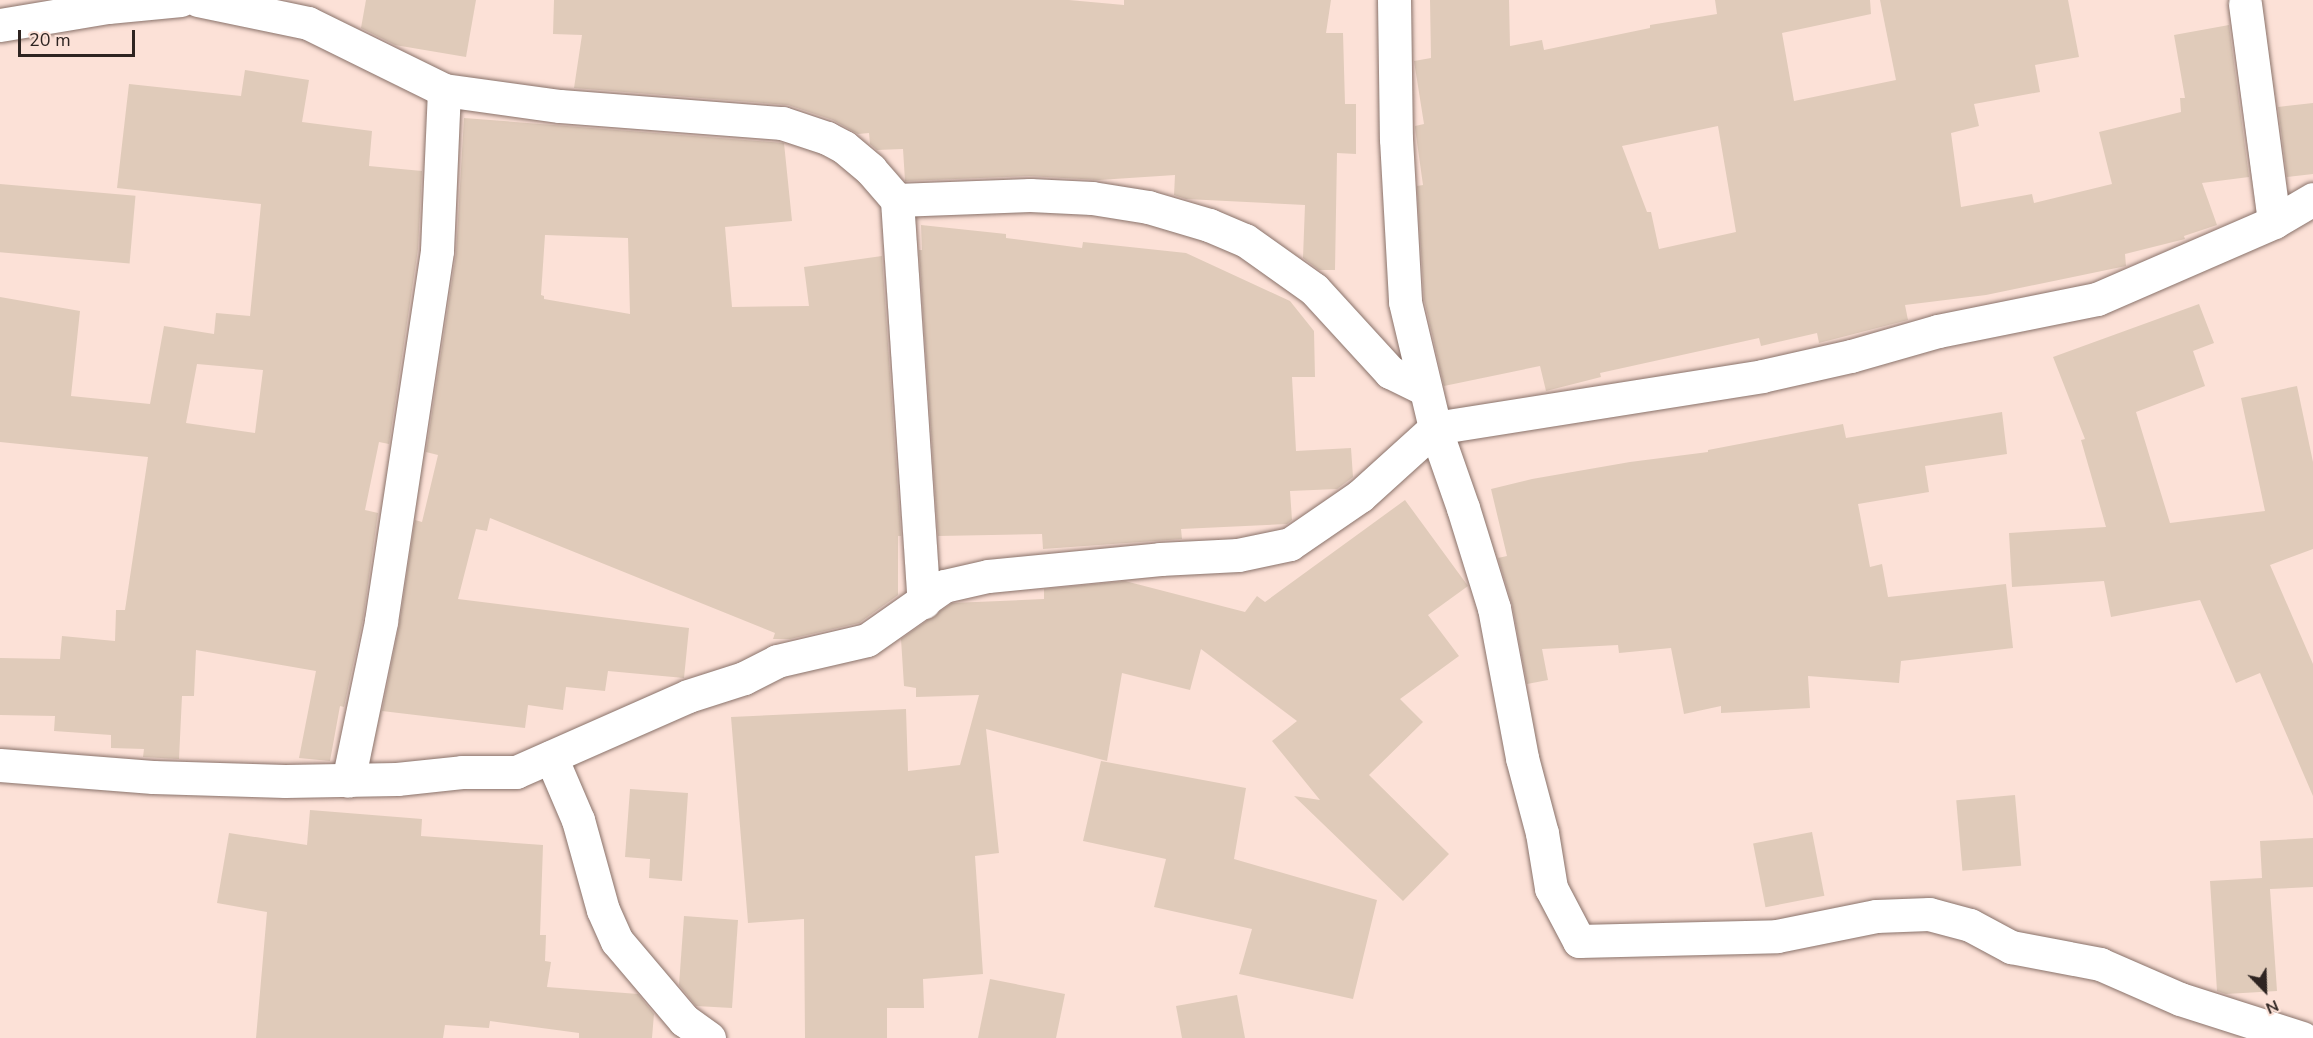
<!DOCTYPE html>
<html>
<head>
<meta charset="utf-8">
<style>
	body { margin:0 }
	#map { position:relative; width:2313px; height:1038px; overflow:hidden; background:#fce1d7; font-family:"Nunito Sans",sans-serif }
	div>[style] { position:absolute }
	.building>* { inset:0; background:#e0cbba; transform-origin:0 0 }
	.roads { filter:drop-shadow(0 0 2px #89726a) drop-shadow(0 0 2px #89726a) }
	.minor>* { height:33px; margin:-16.5px; padding:0 16.5px; transform-origin:16.5px; border-radius:16.5px; background:#fff }
	span { translate:-50% -50%; white-space:nowrap; text-align:center; line-height:1.15; -webkit-text-stroke:4.5px #fce1d7; paint-order:stroke }
	.north { position:absolute; left:2235px; top:960px; width:60px; height:60px; -webkit-text-stroke:4px #fce1d7; paint-order:stroke; rotate:157deg; font-size:16px; font-weight:700; line-height:24px; text-align:center; color:#2e2421 }
	.north::after { content:''; display:block; margin:auto; width:21px; height:27px; background:#2e2421; clip-path:polygon(50% 0,100% 100%,50% 72%,0 100%) }
	.scale { position:absolute; left:18px; top:30px; width:117px; height:27px; box-sizing:border-box; border:3px solid #2e2421; border-top:0; padding-left:8px; font-size:18px; line-height:21px; white-space:nowrap; color:#2e2421; -webkit-text-stroke:4px #fce1d7; paint-order:stroke }
</style>
</head>
<body>
<div id="map">
	<div class="building">
		<i style="clip-path:polygon(366px 0,476px 0,466px 57px,395px 45px,361px 28px)"></i>
		<i style="clip-path:polygon(554px 0,1069px 0,1124px 5px,1124px 0,1331px 0,1326px 33px,1343px 33px,1345px 104px,1356px 104px,1356px 154px,1337px 153px,1335px 270px,1319px 270px,1303px 258px,1305px 205px,1186px 199px,1174px 195px,1175px 175px,1099px 180px,1029px 176px,905px 181px,903px 149px,877px 150px,870px 144px,869px 133px,858px 134px,833px 120px,788px 105px,574px 88px,582px 35px,553px 34px)"></i>
		<i style="clip-path:polygon(evenodd,1430px 0,1509px 0,1510px 46px,1542px 40px,1544px 50px,1650px 28px,1650px 25px,1717px 14px,1715px 0,1870px 0,1871px 14px,1782px 33px,1794px 101px,1896px 80px,1880px 0,2068px 0,2079px 57px,2035px 65px,2040px 92px,1974px 104px,1979px 126px,1951px 133px,1961px 207px,2032px 194px,2034px 203px,2112px 184px,2099px 132px,2181px 112px,2180px 98px,2185px 98px,2174px 35px,2229px 25px,2249px 177px,2202px 183px,2217px 225px,2184px 236px,2185px 239px,2125px 254px,2126px 266px,1986px 295px,1905px 305px,1908px 320px,1819px 343px,1817px 333px,1761px 346px,1759px 338px,1600px 373px,1601px 377px,1546px 391px,1540px 366px,1444px 386px,1424px 299px,1417px 186px,1423px 185px,1415px 128px,1415px 126px,1424px 124px,1414px 61px,1431px 58px,1430px 0,1718px 126px,1736px 232px,1659px 249px,1651px 212px,1647px 212px,1622px 146px,1718px 126px)"></i>
		<i style="clip-path:polygon(evenodd,245px 70px,309px 80px,302px 122px,372px 131px,369px 166px,422px 171px,418px 249px,389px 444px,379px 442px,365px 510px,378px 513px,363px 619px,344px 707px,340px 706px,330px 761px,299px 758px,316px 671px,196px 650px,194px 696px,182px 696px,179px 759px,143px 757px,144px 749px,111px 748px,111px 735px,54px 731px,55px 716px,0 715px,0 658px,60px 659px,62px 636px,115px 641px,116px 610px,125px 610px,148px 457px,0 442px,0 297px,80px 311px,71px 396px,150px 404px,164px 326px,214px 334px,216px 313px,250px 316px,261px 204px,117px 188px,129px 84px,241px 96px,245px 70px,197px 364px,263px 370px,255px 433px,186px 423px,197px 364px)"></i>
		<i style="clip-path:polygon(2313px 103px,2313px 174px,2287px 177px,2278px 107px)"></i>
		<i style="clip-path:polygon(evenodd,464px 118px,784px 143px,792px 221px,725px 227px,732px 307px,809px 306px,804px 267px,882px 256px,901px 536px,898px 536px,898px 595px,859px 623px,790px 639px,773px 639px,775px 633px,490px 518px,487px 531px,476px 529px,458px 599px,689px 628px,684px 678px,608px 671px,605px 691px,566px 687px,563px 710px,528px 705px,525px 728px,382px 711px,399px 626px,415px 520px,422px 522px,438px 455px,426px 452px,456px 254px,464px 118px,545px 235px,628px 238px,630px 314px,544px 299px,544px 296px,541px 295px,545px 235px)"></i>
		<i style="left:0;top:184px;width:136px;height:68px;rotate:5deg"></i>
		<i style="clip-path:polygon(921px 225px,1006px 234px,1006px 238px,1082px 248px,1083px 242px,1186px 253px,1290px 301px,1314px 331px,1315px 377px,1292px 377px,1296px 451px,1351px 448px,1353px 477px,1337px 489px,1290px 491px,1292px 520px,1287px 524px,1181px 529px,1182px 539px,1043px 549px,1042px 534px,938px 536px,919px 250px,922px 250px)"></i>
		<i style="clip-path:polygon(2199px 304px,2214px 343px,2193px 351px,2205px 386px,2136px 412px,2170px 523px,2265px 511px,2241px 398px,2297px 386px,2313px 462px,2313px 549px,2270px 565px,2313px 664px,2313px 796px,2260px 673px,2236px 683px,2200px 600px,2111px 617px,2104px 581px,2012px 587px,2009px 533px,2106px 527px,2081px 440px,2085px 439px,2053px 357px)"></i>
		<i style="clip-path:polygon(2002px 412px,2007px 454px,1925px 466px,1929px 492px,1858px 504px,1870px 567px,1882px 564px,1888px 597px,2006px 584px,2013px 648px,1901px 661px,1899px 683px,1808px 676px,1810px 708px,1721px 713px,1721px 706px,1684px 714px,1671px 648px,1619px 653px,1618px 645px,1542px 649px,1548px 680px,1527px 684px,1512px 604px,1498px 558px,1507px 556px,1491px 489px,1532px 479px,1630px 462px,1708px 452px,1708px 450px,1843px 424px,1846px 438px)"></i>
		<i style="clip-path:polygon(1405px 500px,1468px 586px,1428px 615px,1459px 656px,1400px 699px,1423px 722px,1369px 775px,1449px 854px,1403px 901px,1294px 796px,1320px 800px,1272px 741px,1297px 721px,1201px 649px,1190px 690px,1122px 673px,1107px 761px,986px 729px,999px 853px,975px 856px,983px 974px,923px 979px,924px 1008px,887px 1008px,887px 1038px,805px 1038px,804px 919px,748px 923px,731px 717px,906px 709px,908px 771px,960px 765px,979px 695px,916px 697px,916px 688px,904px 686px,901px 639px,952px 603px,1044px 599px,1044px 589px,1125px 581px,1245px 612px,1257px 596px,1265px 602px)"></i>
		<i style="clip-path:polygon(1101px 761px,1246px 788px,1234px 859px,1377px 900px,1353px 999px,1239px 974px,1252px 929px,1154px 907px,1166px 859px,1083px 841px)"></i>
		<i style="clip-path:polygon(630px 789px,688px 793px,682px 881px,649px 878px,650px 859px,625px 857px)"></i>
		<i style="left:2015px;top:795px;width:71px;height:59px;rotate:85deg"></i>
		<i style="clip-path:polygon(310px 810px,422px 819px,421px 836px,543px 845px,540px 935px,546px 935px,545px 961px,551px 962px,547px 987px,638px 994px,654px 1014px,652px 1038px,579px 1038px,579px 1033px,490px 1021px,489px 1028px,445px 1025px,443px 1038px,256px 1038px,267px 912px,217px 903px,229px 833px,307px 845px)"></i>
		<i style="left:1812px;top:832px;width:65px;height:60px;rotate:79deg"></i>
		<i style="clip-path:polygon(2313px 838px,2313px 887px,2270px 889px,2277px 991px,2226px 994px,2217px 991px,2210px 881px,2262px 878px,2260px 841px)"></i>
		<i style="clip-path:polygon(684px 916px,738px 920px,732px 1008px,696px 1006px,679px 985px)"></i>
		<i style="clip-path:polygon(990px 979px,1065px 994px,1056px 1038px,978px 1038px)"></i>
		<i style="clip-path:polygon(1237px 995px,1245px 1038px,1182px 1038px,1176px 1006px)"></i>
	</div>
	<div class="roads">
		<div class="minor">
			<i style="left:198px;top:0;width:112px;rotate:11.8deg"></i>
			<i style="left:308px;top:23px;width:152px;rotate:26.2deg"></i>
			<i style="left:444px;top:90px;width:161px;rotate:92.5deg"></i>
			<i style="left:437px;top:251px;width:375px;rotate:98.6deg"></i>
			<i style="left:381px;top:622px;width:162px;rotate:101.7deg"></i>
			<i style="left:1394px;top:0;width:139px;rotate:89.2deg"></i>
			<i style="left:1396px;top:139px;width:163px;rotate:86.8deg"></i>
			<i style="left:1405px;top:302px;width:130px;rotate:76.6deg"></i>
			<i style="left:1435px;top:428px;width:85px;rotate:70.7deg"></i>
			<i style="left:1463px;top:508px;width:105px;rotate:72.8deg"></i>
			<i style="left:1494px;top:608px;width:153px;rotate:79.4deg"></i>
			<i style="left:1522px;top:758px;width:78px;rotate:75.1deg"></i>
			<i style="left:1542px;top:833px;width:56px;rotate:80.7deg"></i>
			<i style="left:1551px;top:888px;width:60px;rotate:62.2deg"></i>
			<i style="left:1579px;top:941px;width:198px;rotate:-1.4deg"></i>
			<i style="left:1777px;top:936px;width:101px;rotate:-11.4deg"></i>
			<i style="left:1876px;top:916px;width:53px;rotate:-2.2deg"></i>
			<i style="left:1929px;top:914px;width:42px;rotate:15deg"></i>
			<i style="left:1970px;top:925px;width:47px;rotate:28.2deg"></i>
			<i style="left:2011px;top:947px;width:91px;rotate:10.8deg"></i>
			<i style="left:2100px;top:964px;width:87px;rotate:23.6deg"></i>
			<i style="left:2180px;top:999px;width:128px;rotate:17.7deg"></i>
			<i style="left:2245px;top:4px;width:220px;rotate:82.4deg"></i>
			<i style="left:0;top:25px;width:109px;rotate:-9.5deg"></i>
			<i style="left:108px;top:7px;width:73px;rotate:-5.5deg"></i>
			<i style="left:444px;top:90px;width:117px;rotate:7.9deg"></i>
			<i style="left:560px;top:106px;width:223px;rotate:4.4deg"></i>
			<i style="left:782px;top:123px;width:47px;rotate:18.4deg"></i>
			<i style="left:827px;top:138px;width:19px;rotate:28deg"></i>
			<i style="left:844px;top:147px;width:35px;rotate:40deg"></i>
			<i style="left:871px;top:170px;width:40px;rotate:49deg"></i>
			<i style="left:897px;top:200px;width:403px;rotate:86.2deg"></i>
			<i style="left:897px;top:200px;width:133px;rotate:-2.2deg"></i>
			<i style="left:1030px;top:195px;width:62px;rotate:2.8deg"></i>
			<i style="left:1092px;top:198px;width:57px;rotate:9.1deg"></i>
			<i style="left:1148px;top:207px;width:64px;rotate:16.4deg"></i>
			<i style="left:1209px;top:225px;width:39px;rotate:23deg"></i>
			<i style="left:1245px;top:240px;width:85px;rotate:35.4deg"></i>
			<i style="left:1314px;top:289px;width:113px;rotate:47.5deg"></i>
			<i style="left:1390px;top:372px;width:39px;rotate:26deg"></i>
			<i style="left:551px;top:757px;width:69px;rotate:66.8deg"></i>
			<i style="left:578px;top:820px;width:93px;rotate:74.5deg"></i>
			<i style="left:603px;top:910px;width:34px;rotate:66deg"></i>
			<i style="left:617px;top:941px;width:104px;rotate:49.7deg"></i>
			<i style="left:684px;top:1020px;width:31px;rotate:36deg"></i>
			<i style="left:0;top:765px;width:153px;rotate:4.5deg"></i>
			<i style="left:153px;top:777px;width:132px;rotate:1.7deg"></i>
			<i style="left:285px;top:781px;width:112px;rotate:-1deg"></i>
			<i style="left:397px;top:779px;width:65px;rotate:-6.1deg"></i>
			<i style="left:462px;top:772px;width:54px"></i>
			<i style="left:516px;top:772px;width:188px;rotate:-23.8deg"></i>
			<i style="left:688px;top:696px;width:59px;rotate:-17.8deg"></i>
			<i style="left:744px;top:678px;width:37px;rotate:-27deg"></i>
			<i style="left:777px;top:661px;width:92px;rotate:-13.1deg"></i>
			<i style="left:867px;top:640px;width:94px;rotate:-35deg"></i>
			<i style="left:944px;top:586px;width:45px;rotate:-12.8deg"></i>
			<i style="left:988px;top:576px;width:173px;rotate:-5.6deg"></i>
			<i style="left:1160px;top:559px;width:78px;rotate:-2.9deg"></i>
			<i style="left:1238px;top:555px;width:53px;rotate:-11.9deg"></i>
			<i style="left:1290px;top:544px;width:85px;rotate:-34.4deg"></i>
			<i style="left:1360px;top:496px;width:101px;rotate:-42.2deg"></i>
			<i style="left:1435px;top:428px;width:331px;rotate:-9deg"></i>
			<i style="left:1762px;top:376px;width:91px;rotate:-12.7deg"></i>
			<i style="left:1851px;top:356px;width:91px;rotate:-16deg"></i>
			<i style="left:1938px;top:331px;width:162px;rotate:-11.4deg"></i>
			<i style="left:2097px;top:299px;width:193px;rotate:-23.5deg"></i>
			<i style="left:2274px;top:222px;width:45px;rotate:-30.5deg"></i>
		</div>
	</div>
	<div class="north">N</div>
	<div class="scale">20 m</div>
</div>
</body>
</html>
